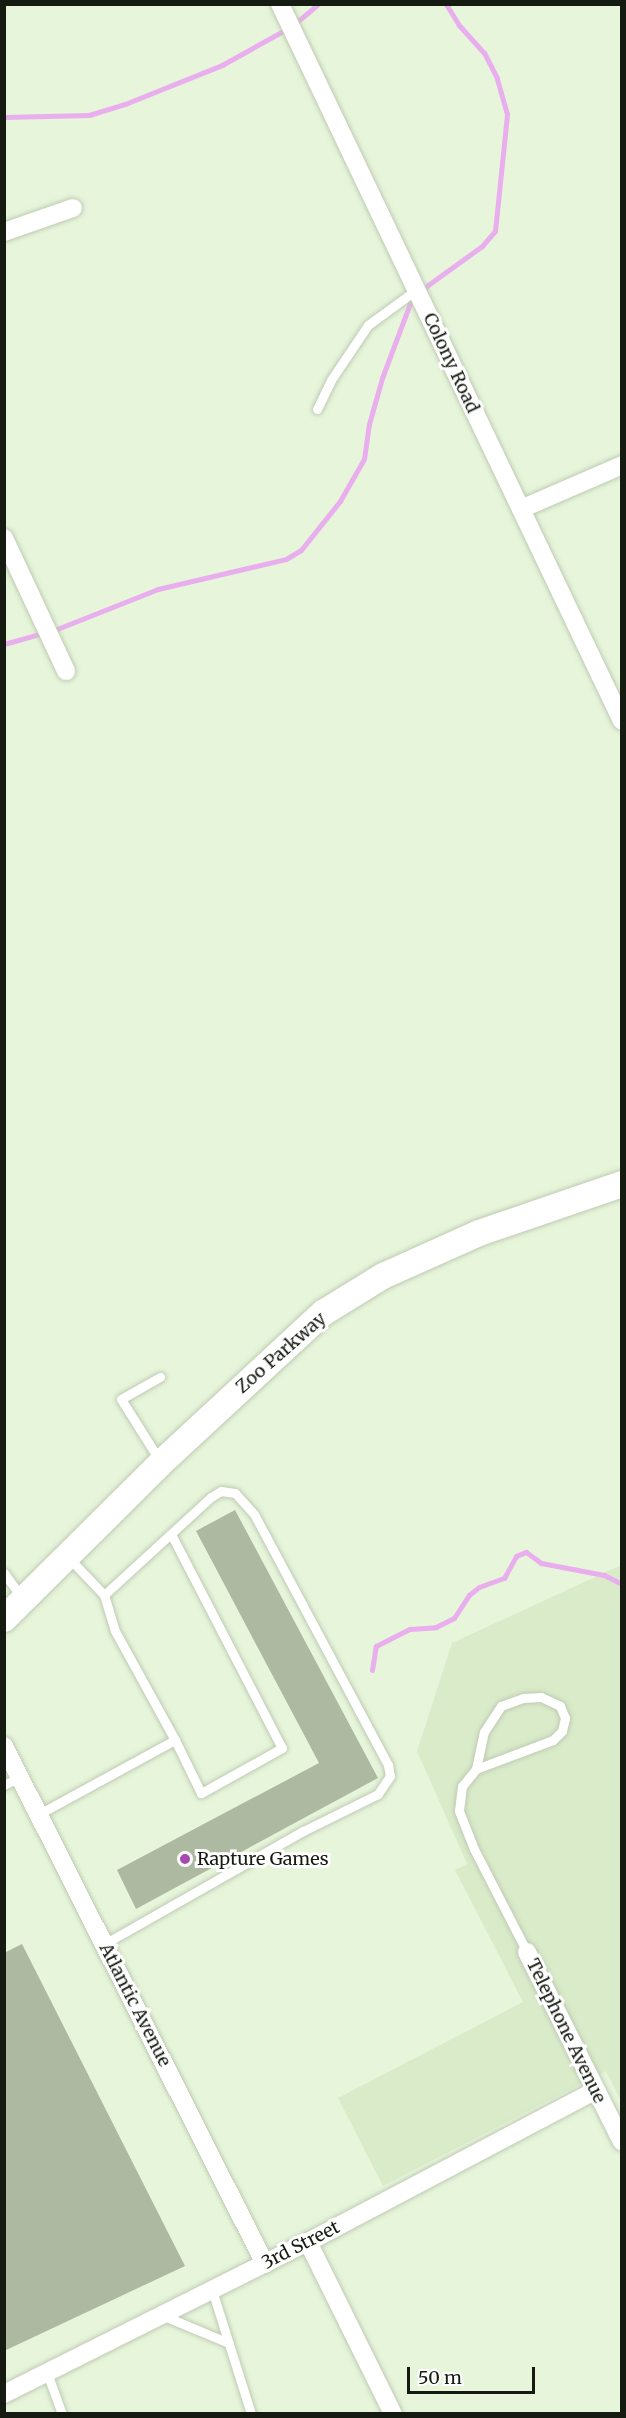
<!DOCTYPE html>
<html>
<head>
<meta charset="utf-8">
<style>
	body { margin:0 }
	#map { position:relative; width:626px; height:2418px; overflow:hidden; background:#e7f5db; font-family:Merriweather,serif }
	div>[style] { position:absolute }
	.built>* { inset:0; background:#daebca }
	.stream>* { height:5px; margin:-2.5px; padding:0 2.5px; transform-origin:2.5px; border-radius:2.5px; background:#e9aeed }
	.building>* { inset:0; background:#adbaa1 }
	.roads { filter:drop-shadow(0 0 2px #becbb2) drop-shadow(0 0 2px #becbb2) }
	.lane>* { height:9px; margin:-4.5px; padding:0 4.5px; transform-origin:4.5px; border-radius:4.5px; background:#fff }
	.street>* { height:18px; margin:-9px; padding:0 9px; transform-origin:9px; border-radius:9px; background:#fff }
	.secondary>* { height:26px; margin:-13px; padding:0 13px; transform-origin:13px; border-radius:13px; background:#fff }
	.dots>* { width:16px; height:16px; translate:-50% -50%; box-sizing:border-box; border:3px solid #fff; border-radius:50% }
	span { translate:-50% -50%; white-space:nowrap; text-align:center; line-height:1.15; -webkit-text-stroke:6px #fff; paint-order:stroke }
	.street-label { font-size:18px; color:#161b12 }
	.poi-label { font-size:18px; color:#161b12 }
	.left { translate:0 -50%; text-align:left }
	.frame { position:absolute; inset:0; border:6px solid #161b12; pointer-events:none }
	.scale { position:absolute; left:407px; top:2367px; width:128px; height:27px; box-sizing:border-box; border:3px solid #161b12; border-top:0; padding-left:8px; font-size:18px; line-height:21px; white-space:nowrap; color:#161b12; -webkit-text-stroke:4px #fff; paint-order:stroke }
</style>
</head>
<body>
<div id="map">
	<div class="built">
		<i style="clip-path:polygon(619px 1566px,621px 1567px,621px 2101px,606px 2071px,383px 2186px,338px 2098px,523px 2002px,455px 1870px,467px 1864px,417px 1751px,452px 1643px)"></i>
	</div>
	<div class="stream">
		<i style="left:4px;top:117px;width:85px;rotate:-1.3deg"></i>
		<i style="left:89px;top:115px;width:38px;rotate:-17deg"></i>
		<i style="left:125px;top:104px;width:105px;rotate:-21.9deg"></i>
		<i style="left:222px;top:65px;width:80px;rotate:-29.1deg"></i>
		<i style="left:292px;top:26px;width:34px;rotate:-40deg"></i>
		<i style="left:52px;top:631px;width:114px;rotate:-21.6deg"></i>
		<i style="left:158px;top:589px;width:131px;rotate:-13.2deg"></i>
		<i style="left:286px;top:559px;width:17px;rotate:-31deg"></i>
		<i style="left:301px;top:550px;width:63px;rotate:-51.5deg"></i>
		<i style="left:340px;top:501px;width:48px;rotate:-60.3deg"></i>
		<i style="left:364px;top:459px;width:35px;rotate:-82deg"></i>
		<i style="left:369px;top:424px;width:48px;rotate:-74.2deg"></i>
		<i style="left:382px;top:378px;width:82px;rotate:-69.4deg"></i>
		<i style="left:411px;top:301px;width:23px;rotate:-43deg"></i>
		<i style="left:428px;top:285px;width:67px;rotate:-35.8deg"></i>
		<i style="left:482px;top:246px;width:20px;rotate:-49deg"></i>
		<i style="left:495px;top:231px;width:118px;rotate:-84.1deg"></i>
		<i style="left:507px;top:114px;width:37px;rotate:-106deg"></i>
		<i style="left:497px;top:78px;width:28px;rotate:-117deg"></i>
		<i style="left:484px;top:53px;width:38px;rotate:-132deg"></i>
		<i style="left:459px;top:25px;width:25px;rotate:-122deg"></i>
		<i style="left:4px;top:644px;width:41px;rotate:-15.8deg"></i>
		<i style="left:372px;top:1670px;width:24px;rotate:-81deg"></i>
		<i style="left:376px;top:1646px;width:38px;rotate:-27deg"></i>
		<i style="left:410px;top:1629px;width:26px;rotate:-4deg"></i>
		<i style="left:436px;top:1627px;width:20px;rotate:-27deg"></i>
		<i style="left:454px;top:1618px;width:27px;rotate:-57deg"></i>
		<i style="left:469px;top:1595px;width:13px;rotate:-39deg"></i>
		<i style="left:479px;top:1587px;width:27px;rotate:-20deg"></i>
		<i style="left:504px;top:1578px;width:25px;rotate:-61deg"></i>
		<i style="left:516px;top:1556px;width:11px;rotate:-22deg"></i>
		<i style="left:526px;top:1552px;width:19px;rotate:36deg"></i>
		<i style="left:541px;top:1563px;width:64px;rotate:10.8deg"></i>
		<i style="left:604px;top:1575px;width:20px;rotate:27deg"></i>
	</div>
	<div class="building">
		<i style="clip-path:polygon(235px 1510px,378px 1778px,136px 1909px,117px 1870px,319px 1763px,196px 1531px)"></i>
		<i style="clip-path:polygon(22px 1944px,185px 2266px,4px 2351px,4px 1953px)"></i>
	</div>
	<div class="roads">
		<div class="lane">
			<i style="left:317px;top:409px;width:32px;rotate:-64deg"></i>
			<i style="left:331px;top:380px;width:66px;rotate:-56.1deg"></i>
			<i style="left:368px;top:325px;width:59px;rotate:-36.1deg"></i>
			<i style="left:160px;top:1461px;width:73px;rotate:-122.2deg"></i>
			<i style="left:121px;top:1399px;width:45px;rotate:-29.4deg"></i>
			<i style="left:171px;top:1534px;width:241px;rotate:62.6deg"></i>
			<i style="left:282px;top:1748px;width:93px;rotate:150.9deg"></i>
			<i style="left:201px;top:1793px;width:59px;rotate:-116.1deg"></i>
			<i style="left:68px;top:1557px;width:52px;rotate:46.5deg"></i>
			<i style="left:104px;top:1595px;width:145px;rotate:-42.5deg"></i>
			<i style="left:211px;top:1497px;width:12px;rotate:-31deg"></i>
			<i style="left:221px;top:1491px;width:14px;rotate:8deg"></i>
			<i style="left:235px;top:1493px;width:28px;rotate:48deg"></i>
			<i style="left:254px;top:1514px;width:285px;rotate:61.9deg"></i>
			<i style="left:388px;top:1765px;width:11px;rotate:80deg"></i>
			<i style="left:390px;top:1776px;width:22px;rotate:124deg"></i>
			<i style="left:378px;top:1794px;width:84px;rotate:153.7deg"></i>
			<i style="left:303px;top:1831px;width:229px;rotate:150.4deg"></i>
			<i style="left:4px;top:1573px;width:31px;rotate:54deg"></i>
			<i style="left:476px;top:1769px;width:38px;rotate:-78deg"></i>
			<i style="left:484px;top:1732px;width:31px;rotate:-57deg"></i>
			<i style="left:501px;top:1706px;width:23px;rotate:-20deg"></i>
			<i style="left:523px;top:1698px;width:18px;rotate:-3deg"></i>
			<i style="left:541px;top:1697px;width:21px;rotate:25deg"></i>
			<i style="left:560px;top:1706px;width:13px;rotate:67deg"></i>
			<i style="left:565px;top:1718px;width:13px;rotate:103deg"></i>
			<i style="left:562px;top:1731px;width:13px;rotate:135deg"></i>
			<i style="left:553px;top:1740px;width:82px;rotate:159.4deg"></i>
			<i style="left:476px;top:1769px;width:22px;rotate:129deg"></i>
			<i style="left:462px;top:1786px;width:25px;rotate:97deg"></i>
			<i style="left:459px;top:1811px;width:41px;rotate:68.5deg"></i>
			<i style="left:474px;top:1849px;width:116px;rotate:62.8deg"></i>
			<i style="left:4px;top:1785px;width:18px;rotate:-27deg"></i>
			<i style="left:39px;top:1814px;width:155px;rotate:-28.6deg"></i>
			<i style="left:175px;top:1740px;width:124px;rotate:-118.8deg"></i>
			<i style="left:115px;top:1631px;width:38px;rotate:-107deg"></i>
			<i style="left:212px;top:2290px;width:130px;rotate:72.5deg"></i>
			<i style="left:164px;top:2316px;width:70px;rotate:22.6deg"></i>
			<i style="left:47px;top:2373px;width:44px;rotate:69.9deg"></i>
		</div>
		<div class="street">
			<i style="left:280px;top:4px;width:794px;rotate:64.5deg"></i>
			<i style="left:4px;top:232px;width:73px;rotate:-19.2deg"></i>
			<i style="left:521px;top:509px;width:110px;rotate:-23.5deg"></i>
			<i style="left:4px;top:538px;width:147px;rotate:65deg"></i>
			<i style="left:4px;top:1746px;width:580px;rotate:63.26deg"></i>
			<i style="left:527px;top:1952px;width:212px;rotate:63.4deg"></i>
			<i style="left:308px;top:2242px;width:192px;rotate:63.7deg"></i>
			<i style="left:4px;top:2394px;width:340px;rotate:-26.6deg"></i>
			<i style="left:308px;top:2242px;width:323px;rotate:-27.8deg"></i>
		</div>
		<div class="secondary">
			<i style="left:4px;top:1619px;width:221px;rotate:-44.8deg"></i>
			<i style="left:161px;top:1463px;width:221px;rotate:-42.8deg"></i>
			<i style="left:323px;top:1313px;width:70px;rotate:-31.7deg"></i>
			<i style="left:383px;top:1276px;width:105px;rotate:-24.1deg"></i>
			<i style="left:479px;top:1233px;width:151px;rotate:-18.9deg"></i>
		</div>
	</div>
	<div class="dots">
		<i style="left:185px;top:1859px;background:#a848b0"></i>
	</div>
	<div class="street-label">
		<span style="left:451px;top:363px;rotate:65deg">Colony Road</span>
		<span style="left:281px;top:1353px;rotate:-41deg">Zoo Parkway</span>
		<span style="left:135px;top:2005px;rotate:63deg">Atlantic Avenue</span>
		<span style="left:566px;top:2031px;rotate:64deg">Telephone Avenue</span>
		<span style="left:301px;top:2245px;rotate:-27deg">3rd Street</span>
	</div>
	<div class="poi-label">
		<span class="left" style="left:197px;top:1859px">Rapture Games</span>
	</div>
	<div class="frame"></div>
	<div class="scale">50 m</div>
</div>
</body>
</html>
